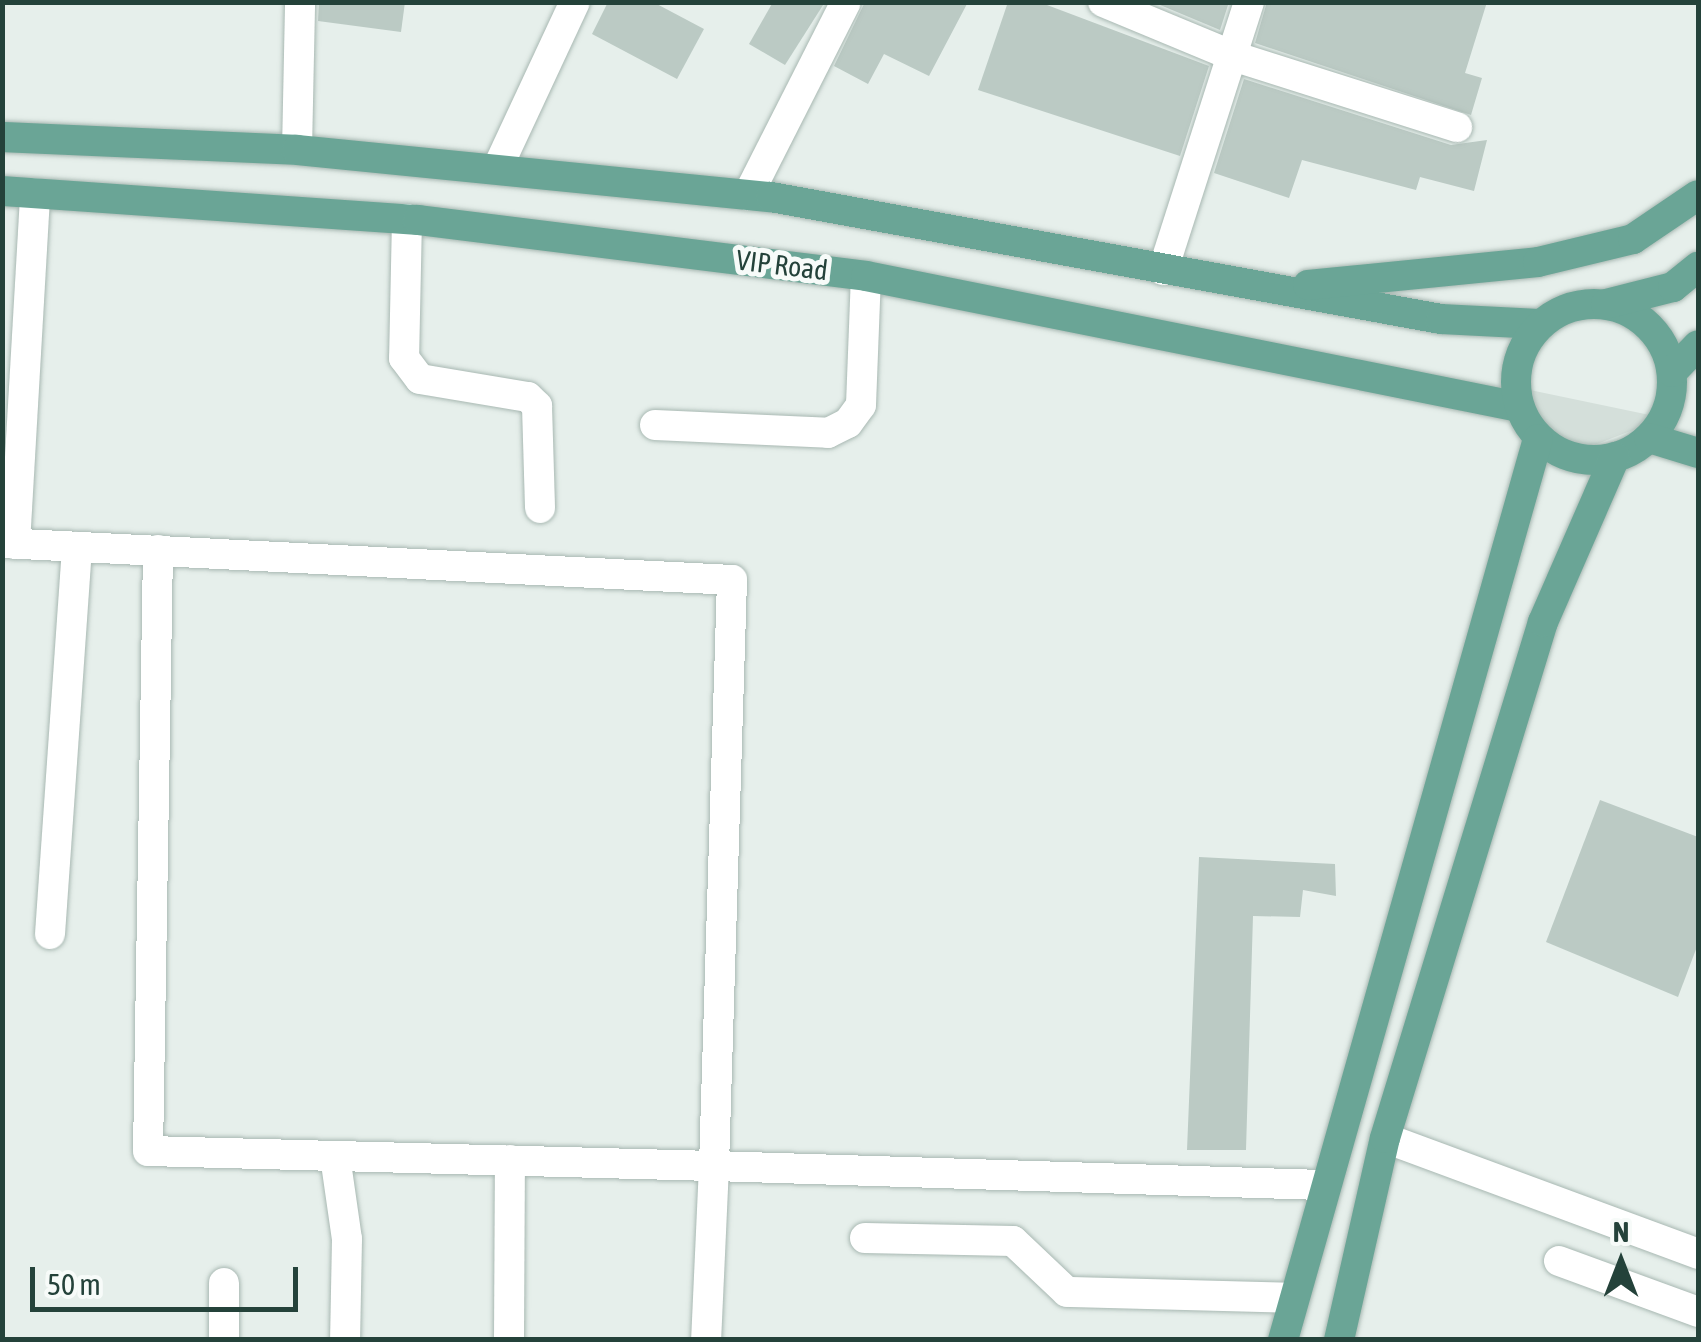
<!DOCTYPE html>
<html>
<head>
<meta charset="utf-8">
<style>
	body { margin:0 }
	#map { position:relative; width:1701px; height:1342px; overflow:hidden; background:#e6efeb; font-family:"Asap Condensed",sans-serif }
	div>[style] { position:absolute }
	.built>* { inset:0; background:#d4dfda }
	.building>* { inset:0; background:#bbcac4 }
	.roads { filter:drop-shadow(0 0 2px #a8b8b2) drop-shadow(0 0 2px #a8b8b2) }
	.minor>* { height:30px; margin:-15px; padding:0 15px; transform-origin:15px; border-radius:15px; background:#fff }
	.major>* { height:30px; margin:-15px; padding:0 15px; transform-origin:15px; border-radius:15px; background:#6aa596 }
	.major>.ring { margin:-15px; padding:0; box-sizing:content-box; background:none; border:30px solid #6aa596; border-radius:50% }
	span { translate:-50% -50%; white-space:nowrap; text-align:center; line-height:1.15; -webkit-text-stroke:10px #f7fbf9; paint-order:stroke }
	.street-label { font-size:28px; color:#24423a }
	.frame { position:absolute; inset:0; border:5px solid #24423a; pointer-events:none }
	.north { position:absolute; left:1571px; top:1212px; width:100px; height:100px; -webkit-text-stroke:8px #f7fbf9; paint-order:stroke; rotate:0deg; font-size:28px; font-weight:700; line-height:40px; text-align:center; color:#24423a }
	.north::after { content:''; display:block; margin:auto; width:35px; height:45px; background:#24423a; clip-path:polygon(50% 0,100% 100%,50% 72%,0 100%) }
	.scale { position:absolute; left:30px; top:1267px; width:268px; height:45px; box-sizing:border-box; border:5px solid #24423a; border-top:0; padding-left:12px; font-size:30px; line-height:35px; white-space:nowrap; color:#24423a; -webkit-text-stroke:8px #f7fbf9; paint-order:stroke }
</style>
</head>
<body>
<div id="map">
	<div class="built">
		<i style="clip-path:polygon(1515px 387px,1664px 418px,1566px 456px)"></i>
	</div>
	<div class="building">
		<i style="clip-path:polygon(319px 2px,405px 2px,401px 32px,318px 21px)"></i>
		<i style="clip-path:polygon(608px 2px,653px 2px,704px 29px,677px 79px,592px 34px)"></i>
		<i style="clip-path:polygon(773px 2px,825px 2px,785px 65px,749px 44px)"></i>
		<i style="clip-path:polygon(865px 2px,968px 2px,929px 76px,884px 54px,868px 84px,834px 66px)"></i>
		<i style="clip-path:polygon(1008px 2px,1039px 2px,1209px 66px,1180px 156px,978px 90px)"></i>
		<i style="clip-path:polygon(1153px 2px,1229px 2px,1220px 30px)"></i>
		<i style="clip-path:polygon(1267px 2px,1487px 2px,1465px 73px,1482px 78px,1471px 115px,1255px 43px)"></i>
		<i style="clip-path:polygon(1244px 79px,1451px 145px,1487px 140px,1474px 191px,1420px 177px,1416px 190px,1302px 160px,1289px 198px,1214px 173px)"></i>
		<i style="clip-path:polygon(1600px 800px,1698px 837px,1698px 944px,1678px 997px,1546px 942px)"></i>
		<i style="clip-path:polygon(1199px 857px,1335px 864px,1336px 896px,1303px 890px,1300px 917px,1253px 916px,1246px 1150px,1187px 1150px)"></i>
	</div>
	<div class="roads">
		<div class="minor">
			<i style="left:1103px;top:2px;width:144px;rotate:22.5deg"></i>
			<i style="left:1236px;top:57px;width:232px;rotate:17.6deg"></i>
			<i style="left:297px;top:150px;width:148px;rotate:-88.8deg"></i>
			<i style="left:497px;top:169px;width:184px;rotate:-65deg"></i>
			<i style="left:748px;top:195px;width:216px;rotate:-63.1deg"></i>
			<i style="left:407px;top:219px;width:139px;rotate:91.2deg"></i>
			<i style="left:404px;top:358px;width:26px;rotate:53deg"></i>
			<i style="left:420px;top:379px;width:109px;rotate:9.5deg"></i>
			<i style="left:528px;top:397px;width:13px;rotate:45deg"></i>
			<i style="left:537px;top:406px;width:102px;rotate:88.3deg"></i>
			<i style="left:1163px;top:270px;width:281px;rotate:-72.2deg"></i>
			<i style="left:655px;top:425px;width:173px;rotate:2.6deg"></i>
			<i style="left:828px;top:433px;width:22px;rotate:-27deg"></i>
			<i style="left:848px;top:423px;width:22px;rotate:-54deg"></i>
			<i style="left:861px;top:405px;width:129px;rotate:-87.8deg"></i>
			<i style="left:2px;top:543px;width:731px;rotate:2.9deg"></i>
			<i style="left:732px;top:580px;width:586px;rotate:91.76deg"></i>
			<i style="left:714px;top:1166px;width:609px;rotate:1.79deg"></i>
			<i style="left:15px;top:544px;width:351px;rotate:-86.7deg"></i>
			<i style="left:158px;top:550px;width:601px;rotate:90.95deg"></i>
			<i style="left:148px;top:1151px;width:566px;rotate:1.52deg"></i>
			<i style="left:714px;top:1166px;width:174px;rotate:92.6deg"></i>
			<i style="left:50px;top:934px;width:388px;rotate:-86deg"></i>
			<i style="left:1385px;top:1138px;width:334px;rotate:20.3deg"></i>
			<i style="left:335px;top:1156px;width:84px;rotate:81.8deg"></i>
			<i style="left:347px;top:1239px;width:101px;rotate:91.1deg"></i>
			<i style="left:865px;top:1238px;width:148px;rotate:1.2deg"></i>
			<i style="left:1013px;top:1241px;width:74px;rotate:43.4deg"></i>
			<i style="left:1067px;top:1292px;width:227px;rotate:1.5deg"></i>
			<i style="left:1559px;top:1261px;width:148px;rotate:20.1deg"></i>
			<i style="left:224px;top:1340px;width:57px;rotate:-90deg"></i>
			<i style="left:509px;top:1340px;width:180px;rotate:-89.7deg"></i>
		</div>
		<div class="major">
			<i style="left:2px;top:137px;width:295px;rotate:2.5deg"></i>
			<i style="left:297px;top:150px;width:476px;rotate:5.7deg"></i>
			<i style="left:771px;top:197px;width:681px;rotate:10.32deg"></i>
			<i style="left:1441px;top:319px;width:98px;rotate:2.9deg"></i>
			<i style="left:2px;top:191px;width:417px;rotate:4deg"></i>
			<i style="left:418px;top:220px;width:451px;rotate:7.1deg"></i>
			<i style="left:866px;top:276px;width:666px;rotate:11.34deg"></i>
			<i style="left:1308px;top:285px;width:231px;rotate:-5.7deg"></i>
			<i style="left:1538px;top:262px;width:98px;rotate:-13.6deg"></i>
			<i style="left:1633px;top:239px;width:78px;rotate:-34.1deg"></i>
			<i class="ring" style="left:1516px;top:304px;width:126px;height:126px"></i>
			<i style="left:1606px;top:304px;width:69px;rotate:-14.2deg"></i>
			<i style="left:1673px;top:287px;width:32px;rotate:-39deg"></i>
			<i style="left:1672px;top:372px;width:37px;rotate:-46deg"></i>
			<i style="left:1649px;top:438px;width:51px;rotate:17deg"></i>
			<i style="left:1283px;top:1340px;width:936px;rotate:-74.2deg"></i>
			<i style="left:1339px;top:1340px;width:207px;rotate:-77.2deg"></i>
			<i style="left:1385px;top:1138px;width:540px;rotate:-72.98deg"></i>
			<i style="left:1543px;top:622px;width:180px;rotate:-66.4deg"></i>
		</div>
	</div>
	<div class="street-label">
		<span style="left:782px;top:265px;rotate:7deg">VIP Road</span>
	</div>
	<div class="frame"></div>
	<div class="north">N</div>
	<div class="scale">50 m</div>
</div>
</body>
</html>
